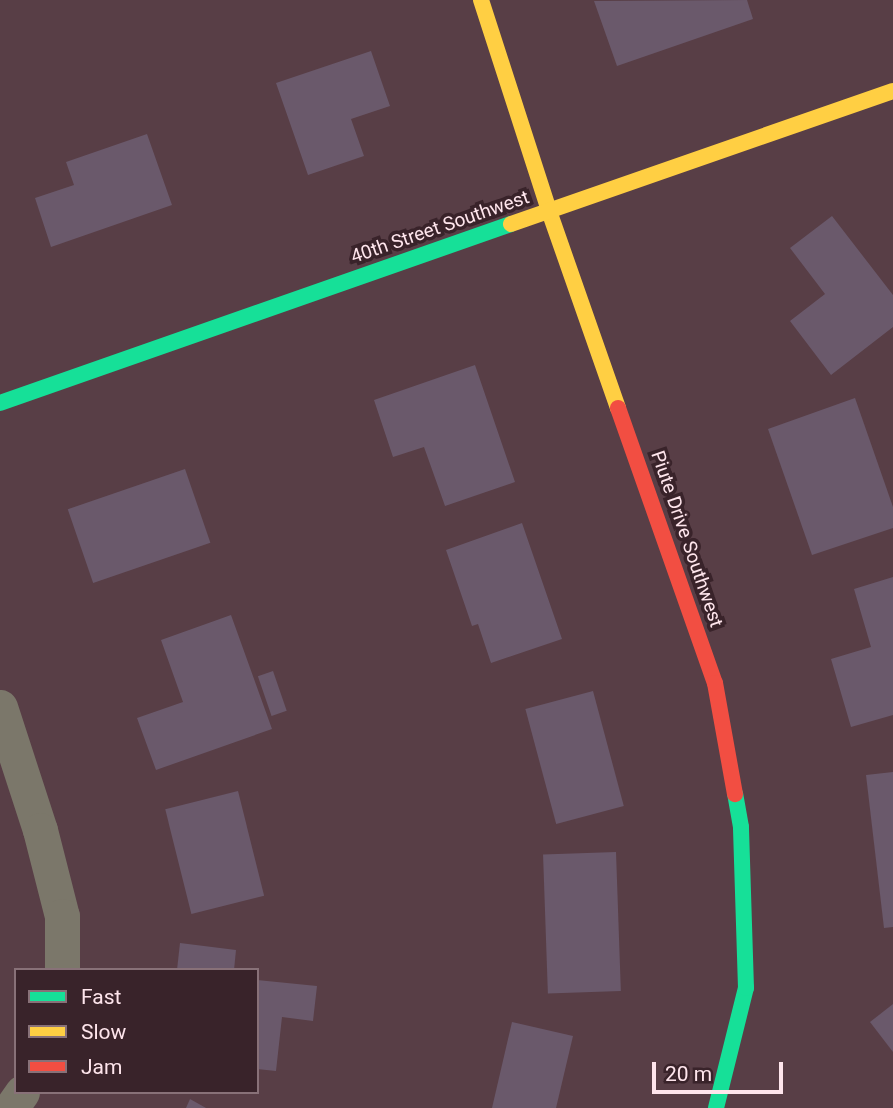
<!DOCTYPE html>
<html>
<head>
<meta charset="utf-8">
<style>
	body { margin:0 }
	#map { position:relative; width:893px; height:1108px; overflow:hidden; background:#583e46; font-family:Roboto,sans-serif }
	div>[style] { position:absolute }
	.building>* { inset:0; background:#6a596b; transform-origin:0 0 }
	.street>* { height:35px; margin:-17.5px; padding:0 17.5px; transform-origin:17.5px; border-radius:17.5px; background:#7b776a }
	.fast>* { height:16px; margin:-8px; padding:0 8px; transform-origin:8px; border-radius:8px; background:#16e098 }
	.slow>* { height:16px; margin:-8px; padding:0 8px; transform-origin:8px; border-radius:8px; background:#ffcf43 }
	.jam>* { height:16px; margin:-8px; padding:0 8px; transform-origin:8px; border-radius:8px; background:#f24e42 }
	span { translate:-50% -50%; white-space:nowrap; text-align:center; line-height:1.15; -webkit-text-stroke:7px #39232a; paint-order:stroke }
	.street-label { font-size:19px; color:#fee5ec }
	.legend { position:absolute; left:14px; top:968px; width:245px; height:126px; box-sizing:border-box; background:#39232a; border:2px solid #887178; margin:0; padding:9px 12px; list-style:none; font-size:21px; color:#fee5ec }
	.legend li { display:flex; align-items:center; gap:14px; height:35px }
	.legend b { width:35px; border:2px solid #887178 }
	.scale { position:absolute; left:652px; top:1062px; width:131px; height:32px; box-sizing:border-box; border:4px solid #fee5ec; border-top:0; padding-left:9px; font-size:21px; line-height:24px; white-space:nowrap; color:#fee5ec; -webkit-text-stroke:5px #39232a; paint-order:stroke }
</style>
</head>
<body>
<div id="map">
	<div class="building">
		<i style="clip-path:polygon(747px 0,753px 19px,617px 66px,594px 1px)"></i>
		<i style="clip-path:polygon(371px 51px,390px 106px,351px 119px,364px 156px,308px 175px,276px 83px)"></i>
		<i style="clip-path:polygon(147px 134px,172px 205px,51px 247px,35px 198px,74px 185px,66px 162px)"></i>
		<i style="clip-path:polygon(832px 216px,893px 295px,893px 327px,831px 375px,790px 321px,825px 294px,790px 248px)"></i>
		<i style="clip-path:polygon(475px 365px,515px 482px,445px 506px,424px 447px,393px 457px,374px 400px)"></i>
		<i style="clip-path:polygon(855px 398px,893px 507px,893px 528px,812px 555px,768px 429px)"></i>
		<i style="left:185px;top:469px;width:78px;height:124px;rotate:71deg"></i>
		<i style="clip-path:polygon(522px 523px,562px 639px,491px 663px,478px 624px,472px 626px,446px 550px)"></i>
		<i style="clip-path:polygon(893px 577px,893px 715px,851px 727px,831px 659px,871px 647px,854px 589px)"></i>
		<i style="clip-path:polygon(231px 615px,272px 729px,156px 770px,137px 718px,183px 702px,161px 640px)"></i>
		<i style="left:273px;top:671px;width:42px;height:16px;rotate:71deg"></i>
		<i style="left:593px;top:691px;width:119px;height:70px;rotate:75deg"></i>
		<i style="clip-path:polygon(893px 772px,893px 927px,884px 928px,866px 775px)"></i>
		<i style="left:238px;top:791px;width:108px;height:75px;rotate:76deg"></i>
		<i style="left:616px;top:852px;width:139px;height:73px;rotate:88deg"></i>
		<i style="clip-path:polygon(180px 943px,236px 950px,234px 970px,177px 970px)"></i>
		<i style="clip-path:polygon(257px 980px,317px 986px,313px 1021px,282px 1017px,276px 1071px,257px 1069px)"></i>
		<i style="clip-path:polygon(893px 1004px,893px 1052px,870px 1022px)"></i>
		<i style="clip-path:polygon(512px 1022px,573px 1036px,556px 1108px,492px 1108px)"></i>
		<i style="clip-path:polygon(190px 1099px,206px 1108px,186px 1108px)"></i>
	</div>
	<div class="street">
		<i style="left:0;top:707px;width:129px;rotate:72deg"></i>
		<i style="left:40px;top:830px;width:89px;rotate:75.7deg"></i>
		<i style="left:62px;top:916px;width:54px;rotate:90deg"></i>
		<i style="left:11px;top:1108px;width:19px;rotate:-55deg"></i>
	</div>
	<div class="fast">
		<i style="left:0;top:403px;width:541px;rotate:-19.31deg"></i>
		<i style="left:716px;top:1108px;width:124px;rotate:-76deg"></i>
		<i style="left:746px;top:988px;width:161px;rotate:-91.8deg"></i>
		<i style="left:741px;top:827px;width:34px;rotate:-100deg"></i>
	</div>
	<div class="slow">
		<i style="left:481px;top:0;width:222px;rotate:72.1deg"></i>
		<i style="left:549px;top:211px;width:209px;rotate:70.7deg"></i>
		<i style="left:511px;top:224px;width:404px;rotate:-19.2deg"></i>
	</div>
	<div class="jam">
		<i style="left:618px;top:408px;width:292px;rotate:70.6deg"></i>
		<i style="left:715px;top:683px;width:113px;rotate:79.8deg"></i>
	</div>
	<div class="street-label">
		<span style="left:440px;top:227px;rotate:-19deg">40th Street Southwest</span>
		<span style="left:687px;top:539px;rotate:71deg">Piute Drive Southwest</span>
	</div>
	<ul class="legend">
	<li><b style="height:9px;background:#16e098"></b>Fast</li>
	<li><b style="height:9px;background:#ffcf43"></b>Slow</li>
	<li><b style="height:9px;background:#f24e42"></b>Jam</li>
	</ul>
	<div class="scale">20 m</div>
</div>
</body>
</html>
